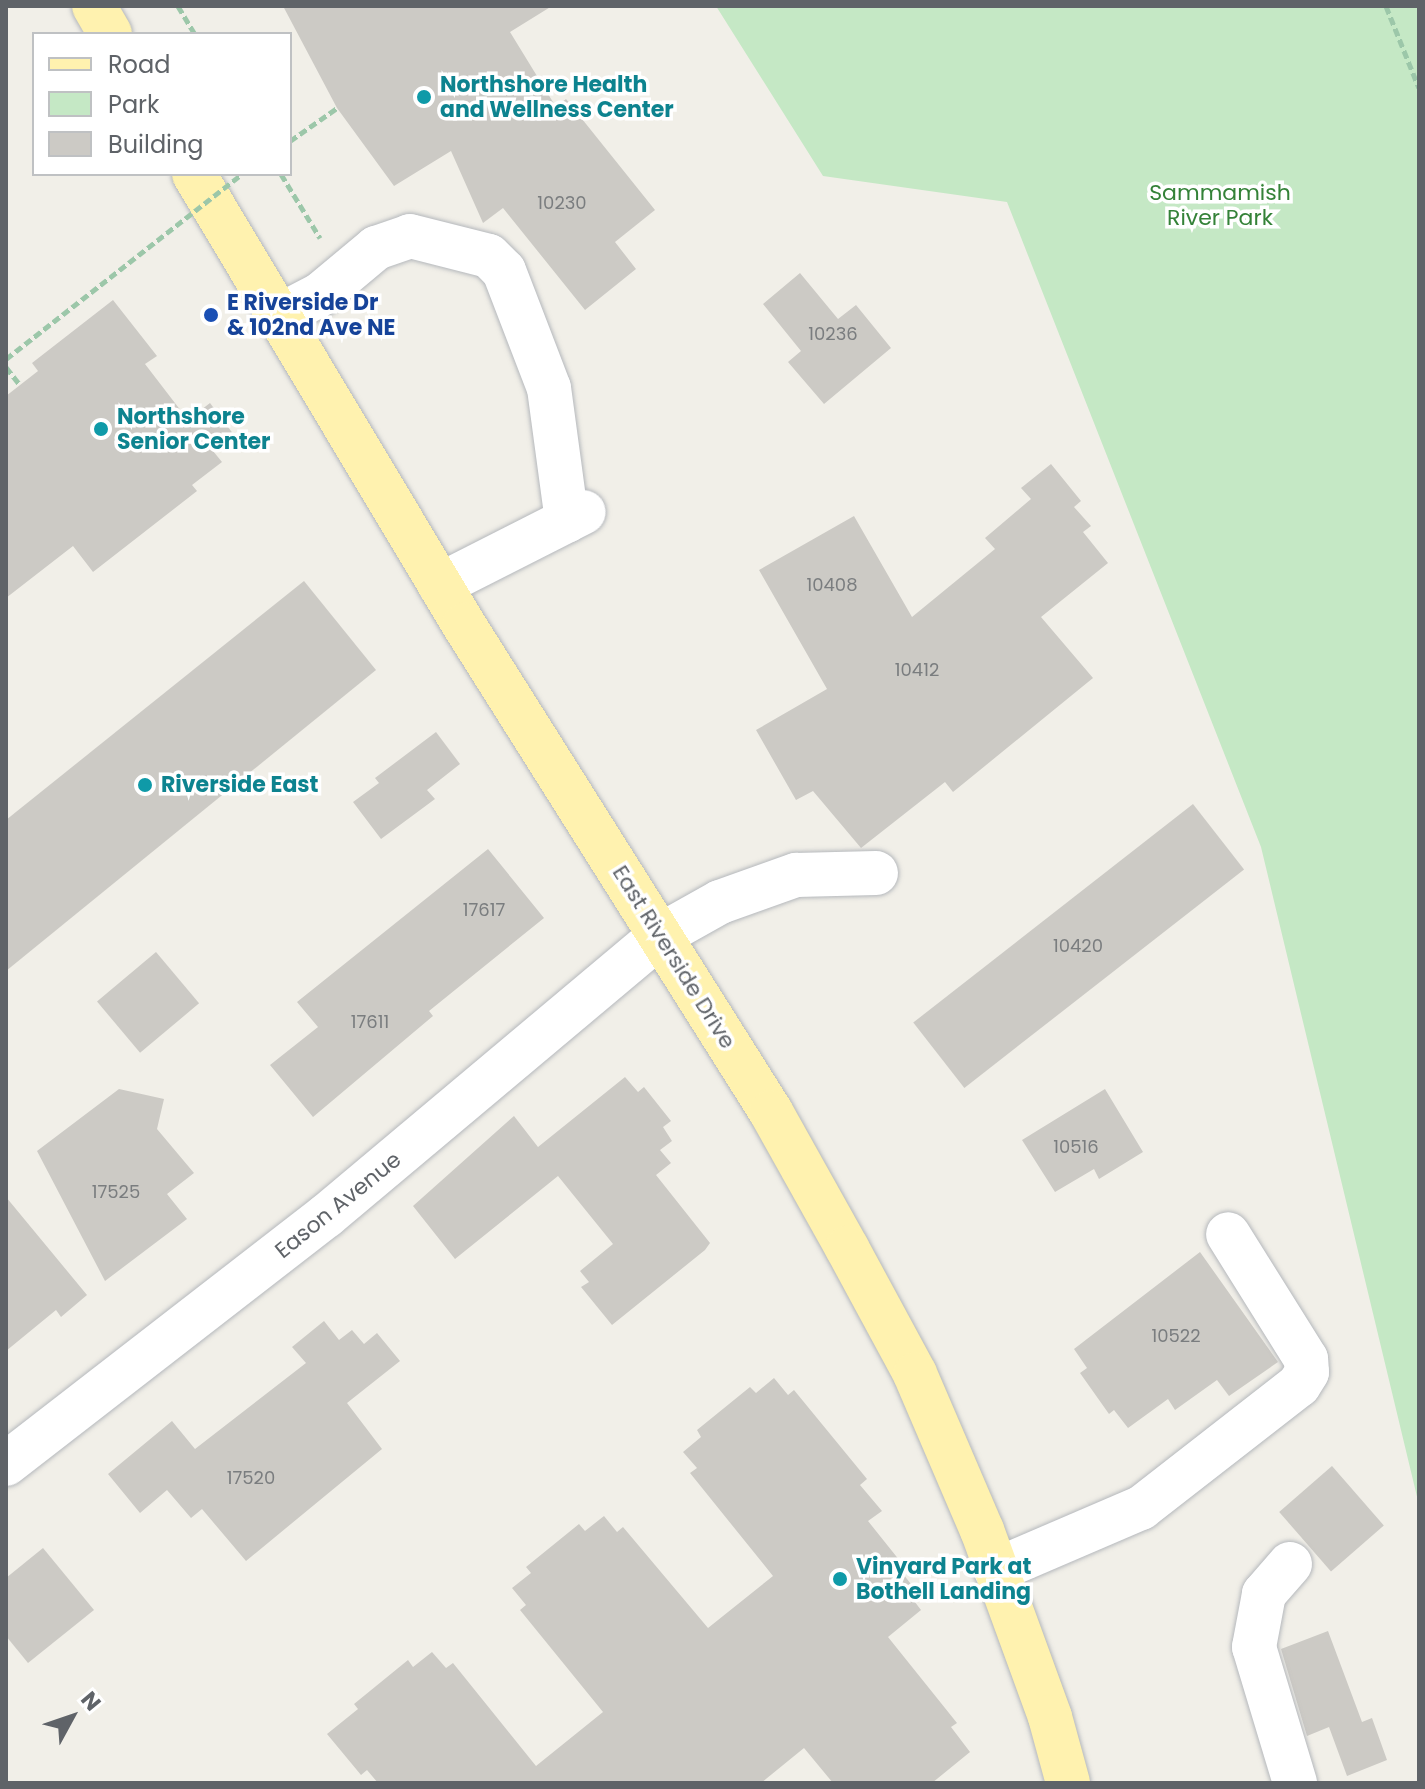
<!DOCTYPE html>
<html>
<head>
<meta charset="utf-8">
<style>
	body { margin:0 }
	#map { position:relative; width:1425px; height:1789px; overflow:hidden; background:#f1efe8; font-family:Poppins,sans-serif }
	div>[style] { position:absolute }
	.green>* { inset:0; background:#c5e8c5 }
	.building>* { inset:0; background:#cccac5; transform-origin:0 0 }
	.path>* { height:5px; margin-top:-2.5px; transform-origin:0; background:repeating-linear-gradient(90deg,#9cc7a9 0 8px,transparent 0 12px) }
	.roads { filter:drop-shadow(0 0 2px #b5b8bc) drop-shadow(0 0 2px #b5b8bc) }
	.minor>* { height:44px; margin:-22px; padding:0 22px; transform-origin:22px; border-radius:22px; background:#fff }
	.major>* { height:44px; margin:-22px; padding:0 22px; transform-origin:22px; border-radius:22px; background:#fff2af }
	.path-bridge>* { height:5px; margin-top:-2.5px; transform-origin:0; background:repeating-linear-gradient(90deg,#9cc7a9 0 8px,transparent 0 12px) }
	.dots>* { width:22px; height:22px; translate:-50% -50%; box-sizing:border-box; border:4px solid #fff; border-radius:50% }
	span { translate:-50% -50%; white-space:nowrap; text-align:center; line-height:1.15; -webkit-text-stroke:7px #fff; paint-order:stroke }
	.number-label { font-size:18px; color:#7a7d7f }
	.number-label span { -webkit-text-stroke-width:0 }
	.culture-label { font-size:22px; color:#0d838f; font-weight:700 }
	.left { translate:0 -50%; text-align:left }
	.park-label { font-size:22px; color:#348238 }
	.transit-label { font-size:22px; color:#164399; font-weight:700 }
	.street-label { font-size:22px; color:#5f6368 }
	.frame { position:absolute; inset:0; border:8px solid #5f6368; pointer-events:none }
	.legend { position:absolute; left:32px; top:32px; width:260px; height:144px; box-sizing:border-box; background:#fff; border:2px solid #bfc1c3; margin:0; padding:10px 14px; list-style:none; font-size:24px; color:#5f6368 }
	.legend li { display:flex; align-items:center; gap:16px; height:40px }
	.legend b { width:40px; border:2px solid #bfc1c3 }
	.north { position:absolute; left:32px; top:1677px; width:80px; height:80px; -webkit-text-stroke:6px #fff; paint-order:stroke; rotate:50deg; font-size:22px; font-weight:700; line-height:32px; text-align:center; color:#5f6368 }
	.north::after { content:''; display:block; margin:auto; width:28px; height:36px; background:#5f6368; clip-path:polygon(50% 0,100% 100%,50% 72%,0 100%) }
</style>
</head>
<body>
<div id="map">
	<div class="green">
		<i style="clip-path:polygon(716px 6px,1419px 6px,1419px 1505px,1261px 847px,1007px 202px,823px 176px)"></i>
	</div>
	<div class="building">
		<i style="clip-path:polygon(283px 6px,552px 6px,510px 32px,556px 107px,566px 99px,655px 210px,615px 242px,636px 269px,585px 310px,503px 208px,483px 223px,451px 151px,394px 186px,337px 108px)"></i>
		<i style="clip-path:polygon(800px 273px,838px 319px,856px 305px,891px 348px,824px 404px,788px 362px,801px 351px,763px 304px)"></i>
		<i style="clip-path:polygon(113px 300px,157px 356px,145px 364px,188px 420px,210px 403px,234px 435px,213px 451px,222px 462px,192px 485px,197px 491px,93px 572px,73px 546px,6px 598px,6px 396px,38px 371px,32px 363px)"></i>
		<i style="clip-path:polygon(1051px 464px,1081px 501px,1074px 507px,1091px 526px,1083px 532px,1108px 563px,1041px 617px,1093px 678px,953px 792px,945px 782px,861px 848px,813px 791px,796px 800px,756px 730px,827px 689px,759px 570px,854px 516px,912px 617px,995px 549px,985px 538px,1031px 499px,1021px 488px)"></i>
		<i style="clip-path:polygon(304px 581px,376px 670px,6px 971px,6px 820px)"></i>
		<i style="clip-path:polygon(436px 732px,460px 764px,427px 790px,435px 799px,381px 839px,353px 802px,379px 783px,375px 778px)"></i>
		<i style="left:1193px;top:804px;width:83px;height:355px;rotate:52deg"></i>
		<i style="clip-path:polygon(488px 849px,544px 918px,429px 1011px,433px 1016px,313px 1117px,270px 1065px,318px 1027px,297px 1002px)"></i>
		<i style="left:156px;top:952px;width:67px;height:77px;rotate:50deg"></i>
		<i style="clip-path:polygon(625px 1077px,638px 1092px,644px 1087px,671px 1121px,663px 1127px,672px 1141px,660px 1150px,671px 1163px,656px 1175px,710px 1243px,705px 1250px,612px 1325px,581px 1287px,589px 1282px,580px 1271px,613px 1244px,558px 1176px,455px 1259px,413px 1206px,514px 1116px,538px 1147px)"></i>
		<i style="clip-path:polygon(119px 1089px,164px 1099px,157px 1129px,194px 1173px,167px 1194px,187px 1219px,105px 1281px,37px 1151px)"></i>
		<i style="clip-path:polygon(1105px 1089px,1143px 1152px,1099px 1179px,1094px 1169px,1055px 1192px,1022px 1140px)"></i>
		<i style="clip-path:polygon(6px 1197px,87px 1295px,61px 1317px,56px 1310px,6px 1351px)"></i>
		<i style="clip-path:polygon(1200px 1252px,1278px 1362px,1229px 1396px,1217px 1380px,1175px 1410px,1168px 1399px,1128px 1428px,1114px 1410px,1109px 1414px,1080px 1373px,1087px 1368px,1074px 1349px)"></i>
		<i style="clip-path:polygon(324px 1321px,339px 1340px,352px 1330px,364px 1344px,377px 1333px,400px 1361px,347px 1403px,382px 1449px,246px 1561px,202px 1509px,191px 1518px,167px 1490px,140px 1513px,108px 1474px,172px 1421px,195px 1449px,306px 1363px,292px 1347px)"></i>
		<i style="clip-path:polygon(774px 1378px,788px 1395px,794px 1390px,867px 1479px,860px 1485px,882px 1511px,868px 1521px,904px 1566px,900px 1570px,914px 1588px,908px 1593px,921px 1610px,888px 1637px,957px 1723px,951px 1727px,970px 1752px,932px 1783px,833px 1783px,804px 1748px,761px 1783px,378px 1783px,367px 1770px,361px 1775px,327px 1734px,358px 1709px,354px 1704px,408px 1660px,413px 1667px,432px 1652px,446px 1668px,453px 1663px,536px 1766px,603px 1712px,520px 1610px,526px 1605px,512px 1588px,531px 1573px,526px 1567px,579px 1524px,585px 1531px,604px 1516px,617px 1532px,623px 1527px,708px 1628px,773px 1576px,690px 1473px,697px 1468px,683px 1452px,701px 1437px,697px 1430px,750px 1387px,756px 1393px)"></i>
		<i style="left:1332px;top:1466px;width:79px;height:70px;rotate:49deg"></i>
		<i style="clip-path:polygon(43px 1548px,94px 1610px,28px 1663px,6px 1636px,6px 1578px)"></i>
		<i style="clip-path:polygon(1328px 1631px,1362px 1722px,1372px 1718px,1387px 1760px,1347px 1776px,1329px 1727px,1307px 1736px,1281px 1649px)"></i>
	</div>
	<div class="path">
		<i style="left:178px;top:6px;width:33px;rotate:59deg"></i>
		<i style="left:1386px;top:6px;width:88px;rotate:68.1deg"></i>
		<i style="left:290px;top:141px;width:57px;rotate:-35.1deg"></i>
		<i style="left:281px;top:174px;width:75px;rotate:58.6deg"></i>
		<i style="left:6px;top:367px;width:23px;rotate:52deg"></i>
	</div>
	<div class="roads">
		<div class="minor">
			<i style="left:279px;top:316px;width:47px;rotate:-27.6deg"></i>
			<i style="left:321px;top:294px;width:72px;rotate:-39.9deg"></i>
			<i style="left:376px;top:248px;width:36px;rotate:-19deg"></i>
			<i style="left:410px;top:236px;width:81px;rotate:14.2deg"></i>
			<i style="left:489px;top:256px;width:21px;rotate:45deg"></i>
			<i style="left:504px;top:271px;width:125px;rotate:69deg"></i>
			<i style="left:549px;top:388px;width:134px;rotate:82.3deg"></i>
			<i style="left:440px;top:585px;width:161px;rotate:-26.9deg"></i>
			<i style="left:6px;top:1464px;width:405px;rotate:-37.8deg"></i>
			<i style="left:326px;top:1216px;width:437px;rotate:-40deg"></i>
			<i style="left:661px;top:935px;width:68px;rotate:-29.2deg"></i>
			<i style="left:720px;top:902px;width:81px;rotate:-19.6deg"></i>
			<i style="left:796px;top:875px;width:80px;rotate:-1.4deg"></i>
			<i style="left:1290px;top:1564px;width:40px;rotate:131deg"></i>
			<i style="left:1264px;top:1594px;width:54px;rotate:100.7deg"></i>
			<i style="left:1254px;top:1647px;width:142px;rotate:73.2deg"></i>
			<i style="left:996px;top:1570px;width:158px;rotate:-23.2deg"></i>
			<i style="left:1141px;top:1508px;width:200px;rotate:-37.9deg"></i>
			<i style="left:1299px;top:1385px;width:15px;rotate:-58deg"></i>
			<i style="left:1307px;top:1372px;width:13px;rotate:-94deg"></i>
			<i style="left:1306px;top:1359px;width:147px;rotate:-122deg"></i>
		</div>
		<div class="major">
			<i style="left:94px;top:6px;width:32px;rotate:60deg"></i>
			<i style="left:194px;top:174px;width:526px;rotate:59.09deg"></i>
			<i style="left:464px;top:625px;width:576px;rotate:57.77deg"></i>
			<i style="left:771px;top:1112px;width:156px;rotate:60.8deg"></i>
			<i style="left:847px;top:1248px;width:143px;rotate:61.6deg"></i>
			<i style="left:915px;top:1374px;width:170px;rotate:66.8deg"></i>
			<i style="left:982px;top:1530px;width:199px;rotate:70deg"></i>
			<i style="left:1050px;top:1717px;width:68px;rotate:74.7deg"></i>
		</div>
	</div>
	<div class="path-bridge">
		<i style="left:6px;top:359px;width:300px;rotate:-38.1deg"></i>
	</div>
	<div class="dots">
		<i style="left:424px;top:97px;background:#0f9aa8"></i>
		<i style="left:211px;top:315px;background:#1a4fb4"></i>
		<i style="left:101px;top:429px;background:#0f9aa8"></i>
		<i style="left:145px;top:785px;background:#0f9aa8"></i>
		<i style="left:840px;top:1579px;background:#0f9aa8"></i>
	</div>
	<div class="number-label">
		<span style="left:562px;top:203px">10230</span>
		<span style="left:833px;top:334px">10236</span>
		<span style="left:832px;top:585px">10408</span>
		<span style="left:917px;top:670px">10412</span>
		<span style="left:484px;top:910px">17617</span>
		<span style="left:1078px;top:946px">10420</span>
		<span style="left:370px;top:1022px">17611</span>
		<span style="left:1076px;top:1147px">10516</span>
		<span style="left:116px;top:1192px">17525</span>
		<span style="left:1176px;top:1336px">10522</span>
		<span style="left:251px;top:1478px">17520</span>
	</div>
	<div class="culture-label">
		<span class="left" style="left:440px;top:97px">Northshore Health<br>and Wellness Center</span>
		<span class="left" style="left:117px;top:429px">Northshore<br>Senior Center</span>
		<span class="left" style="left:161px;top:785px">Riverside East</span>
		<span class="left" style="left:856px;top:1579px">Vinyard Park at<br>Bothell Landing</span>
	</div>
	<div class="park-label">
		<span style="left:1220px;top:205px">Sammamish<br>River Park</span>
	</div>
	<div class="transit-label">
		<span class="left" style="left:227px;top:315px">E Riverside Dr<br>&amp; 102nd Ave NE</span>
	</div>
	<div class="street-label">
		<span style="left:674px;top:957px;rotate:58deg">East Riverside Drive</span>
		<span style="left:338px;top:1205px;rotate:-39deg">Eason Avenue</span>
	</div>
	<div class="frame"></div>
	<ul class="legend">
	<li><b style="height:10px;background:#fff2af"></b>Road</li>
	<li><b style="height:22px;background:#c5e8c5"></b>Park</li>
	<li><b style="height:22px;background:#cccac5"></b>Building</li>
	</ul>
	<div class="north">N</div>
</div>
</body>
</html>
